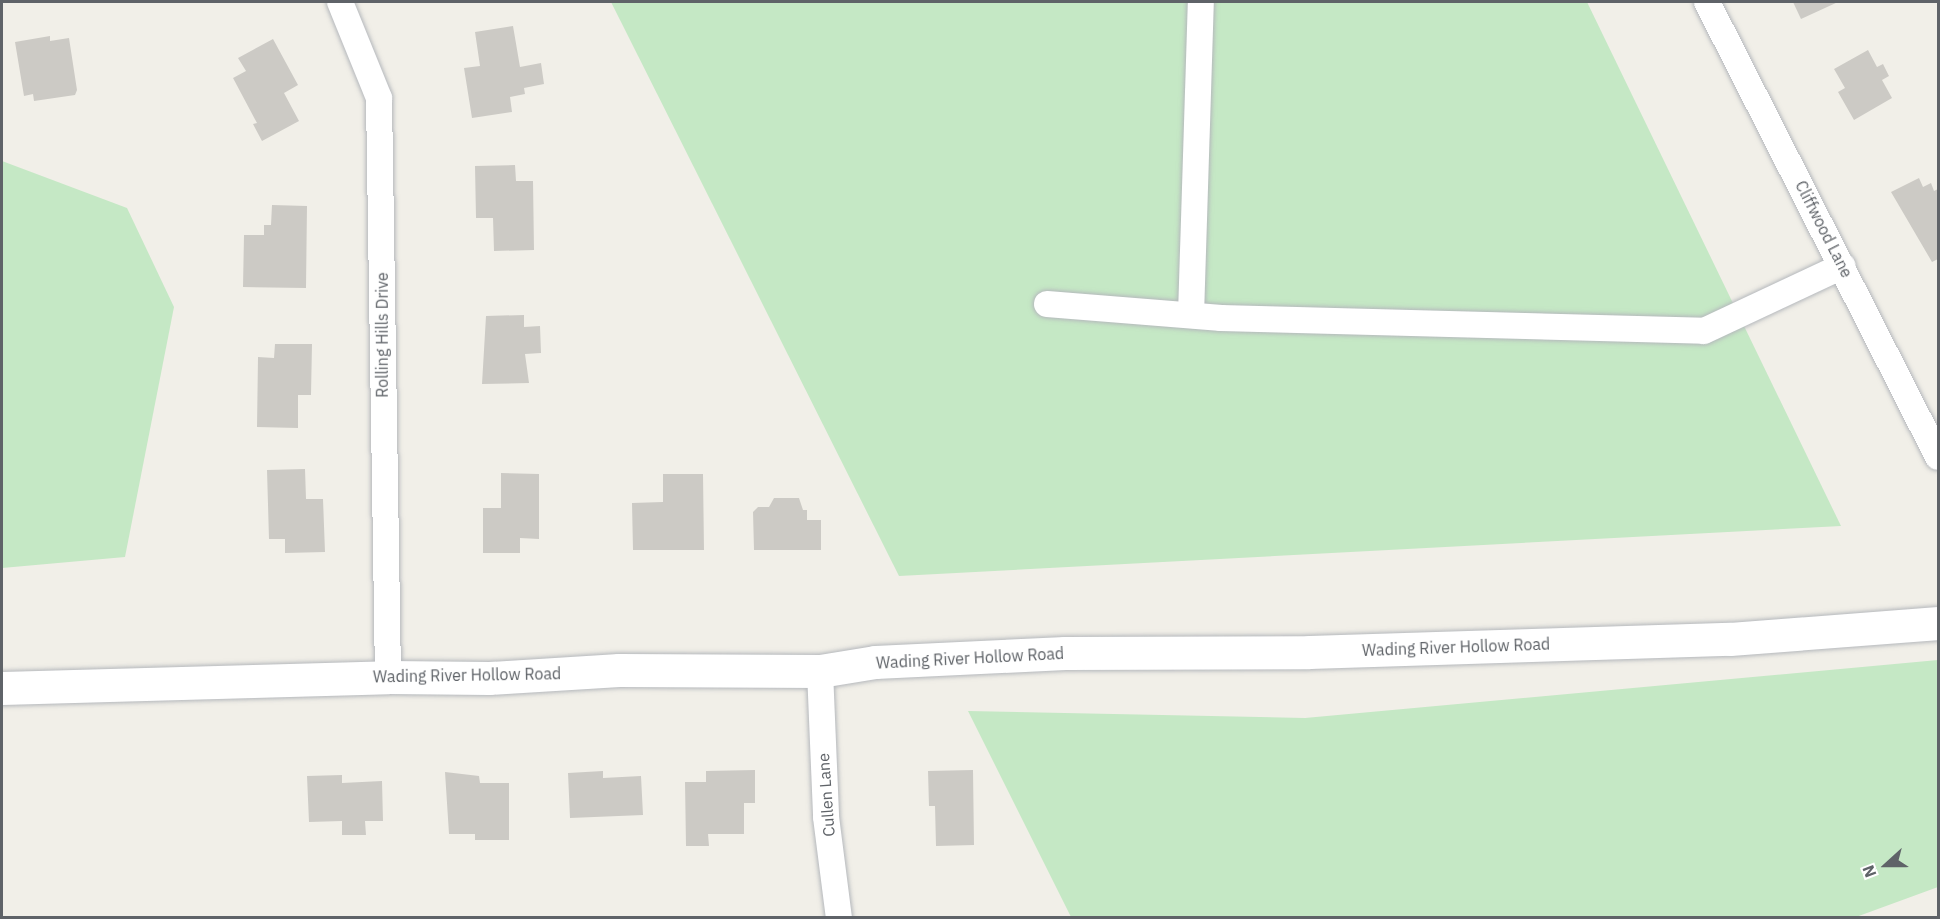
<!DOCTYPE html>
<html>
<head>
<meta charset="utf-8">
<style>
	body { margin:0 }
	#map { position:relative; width:1940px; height:919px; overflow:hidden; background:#f1efe8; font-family:"IBM Plex Sans",sans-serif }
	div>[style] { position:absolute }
	.green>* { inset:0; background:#c5e8c5 }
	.building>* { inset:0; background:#cccac5 }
	.roads { filter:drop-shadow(0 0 2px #b5b8bc) drop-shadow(0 0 2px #b5b8bc) }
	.street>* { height:26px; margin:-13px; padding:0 13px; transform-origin:13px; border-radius:13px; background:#fff }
	.secondary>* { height:33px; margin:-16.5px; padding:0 16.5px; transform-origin:16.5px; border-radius:16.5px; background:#fff }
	span { translate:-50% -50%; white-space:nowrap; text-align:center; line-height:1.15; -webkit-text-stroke:5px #fff; paint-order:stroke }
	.street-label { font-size:16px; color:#5f6368 }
	.frame { position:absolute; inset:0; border:3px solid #5f6368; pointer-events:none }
	.north { position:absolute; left:1856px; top:835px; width:60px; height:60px; -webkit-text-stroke:4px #fff; paint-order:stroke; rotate:249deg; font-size:16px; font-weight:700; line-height:24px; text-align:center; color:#5f6368 }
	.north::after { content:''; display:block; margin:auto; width:21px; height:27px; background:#5f6368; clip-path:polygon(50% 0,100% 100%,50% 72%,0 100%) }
</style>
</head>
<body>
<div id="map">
	<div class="green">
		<i style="clip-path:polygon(611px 2px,1587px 2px,1841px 526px,899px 576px)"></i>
		<i style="clip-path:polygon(2px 161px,127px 208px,174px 307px,125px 557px,2px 568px)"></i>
		<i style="clip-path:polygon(1938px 660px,1938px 887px,1856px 917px,1071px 917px,968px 711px,1305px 718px)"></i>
	</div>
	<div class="building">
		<i style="clip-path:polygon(1793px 2px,1838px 2px,1801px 19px)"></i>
		<i style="clip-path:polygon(513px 26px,520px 67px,541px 63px,544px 84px,524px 88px,525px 94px,510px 97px,512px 112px,472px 118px,464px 68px,480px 66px,475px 32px)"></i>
		<i style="clip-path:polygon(50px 36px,50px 41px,69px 38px,77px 90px,75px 95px,34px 101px,33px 94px,24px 96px,15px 42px)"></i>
		<i style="clip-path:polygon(273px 39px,298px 85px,284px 93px,299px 121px,262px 141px,253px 124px,257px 123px,233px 78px,246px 71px,238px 58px)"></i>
		<i style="clip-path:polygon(1868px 50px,1877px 67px,1883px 64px,1889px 76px,1882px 80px,1892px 98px,1854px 120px,1838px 92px,1845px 88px,1834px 69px)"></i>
		<i style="clip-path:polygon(515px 165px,516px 181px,533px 181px,534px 250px,494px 251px,493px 218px,476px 218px,475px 166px)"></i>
		<i style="clip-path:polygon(1919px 178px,1923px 187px,1931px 183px,1934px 191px,1938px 189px,1938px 259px,1932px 262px,1891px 192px)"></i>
		<i style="clip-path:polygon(272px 205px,307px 206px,306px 288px,243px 287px,244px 235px,264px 235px,264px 225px,271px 225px)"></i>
		<i style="clip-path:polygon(524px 315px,524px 327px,540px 326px,541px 353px,525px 354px,529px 383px,482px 384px,486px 316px)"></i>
		<i style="clip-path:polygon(275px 344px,312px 344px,311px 395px,298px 395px,298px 428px,257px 427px,258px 357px,274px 358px)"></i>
		<i style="clip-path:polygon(305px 469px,306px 499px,323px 499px,325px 552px,285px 553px,285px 539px,269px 539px,267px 470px)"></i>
		<i style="clip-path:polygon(501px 473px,539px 474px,539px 539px,520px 538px,520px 553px,483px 553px,483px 508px,501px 508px)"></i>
		<i style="clip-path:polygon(663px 474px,703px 474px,704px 550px,633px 550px,632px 503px,663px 502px)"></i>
		<i style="clip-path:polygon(774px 498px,799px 498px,803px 510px,807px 510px,807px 520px,821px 520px,821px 550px,754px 550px,753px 512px,758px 507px,769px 507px)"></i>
		<i style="clip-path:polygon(755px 770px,755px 803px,744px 803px,744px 834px,708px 834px,709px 846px,686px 846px,685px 782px,706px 782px,706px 771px)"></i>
		<i style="clip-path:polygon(973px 770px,974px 845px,936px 846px,935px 806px,929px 806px,928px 771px)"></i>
		<i style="clip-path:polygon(603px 771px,603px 778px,641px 776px,643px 815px,570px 818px,568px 773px)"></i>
		<i style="clip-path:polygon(445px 772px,479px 776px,480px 783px,509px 783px,509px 840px,475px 840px,475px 834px,449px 834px)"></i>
		<i style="clip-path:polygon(342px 775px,342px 783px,382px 781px,383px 821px,365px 821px,366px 835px,342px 835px,342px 821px,309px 822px,307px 776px)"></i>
	</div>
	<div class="roads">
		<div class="street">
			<i style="left:340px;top:2px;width:104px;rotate:67.9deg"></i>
			<i style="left:379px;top:98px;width:579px;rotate:89.11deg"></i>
			<i style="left:1707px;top:2px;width:510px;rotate:63.08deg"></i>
			<i style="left:1047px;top:304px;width:175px;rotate:4.6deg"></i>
			<i style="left:1221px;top:318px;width:483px;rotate:1.5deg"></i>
			<i style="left:1704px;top:331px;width:153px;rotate:-25.1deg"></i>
			<i style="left:1191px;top:315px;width:313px;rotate:-88.2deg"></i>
			<i style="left:820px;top:671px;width:146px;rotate:87.6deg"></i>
			<i style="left:826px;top:817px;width:102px;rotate:82.7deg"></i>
		</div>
		<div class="secondary">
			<i style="left:2px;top:688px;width:386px;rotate:-1.6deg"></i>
			<i style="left:388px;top:677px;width:101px;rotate:0.6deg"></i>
			<i style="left:489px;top:678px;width:130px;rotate:-3.5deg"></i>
			<i style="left:619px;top:670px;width:201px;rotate:0.3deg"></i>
			<i style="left:820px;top:671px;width:56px;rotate:-9.3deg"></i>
			<i style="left:875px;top:662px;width:190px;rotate:-2.7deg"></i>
			<i style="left:1065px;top:653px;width:244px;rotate:-0.2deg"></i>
			<i style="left:1309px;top:652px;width:421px;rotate:-1.8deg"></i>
			<i style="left:1730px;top:639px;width:209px;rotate:-4.4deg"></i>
		</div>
	</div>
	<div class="street-label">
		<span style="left:1824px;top:229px;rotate:63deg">Cliffwood Lane</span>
		<span style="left:382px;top:335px;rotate:-90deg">Rolling Hills Drive</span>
		<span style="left:1456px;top:647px;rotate:-2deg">Wading River Hollow Road</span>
		<span style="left:970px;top:658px;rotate:-3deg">Wading River Hollow Road</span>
		<span style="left:467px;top:675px;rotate:-1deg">Wading River Hollow Road</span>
		<span style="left:826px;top:795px;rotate:-94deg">Cullen Lane</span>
	</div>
	<div class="frame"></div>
	<div class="north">N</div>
</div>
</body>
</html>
